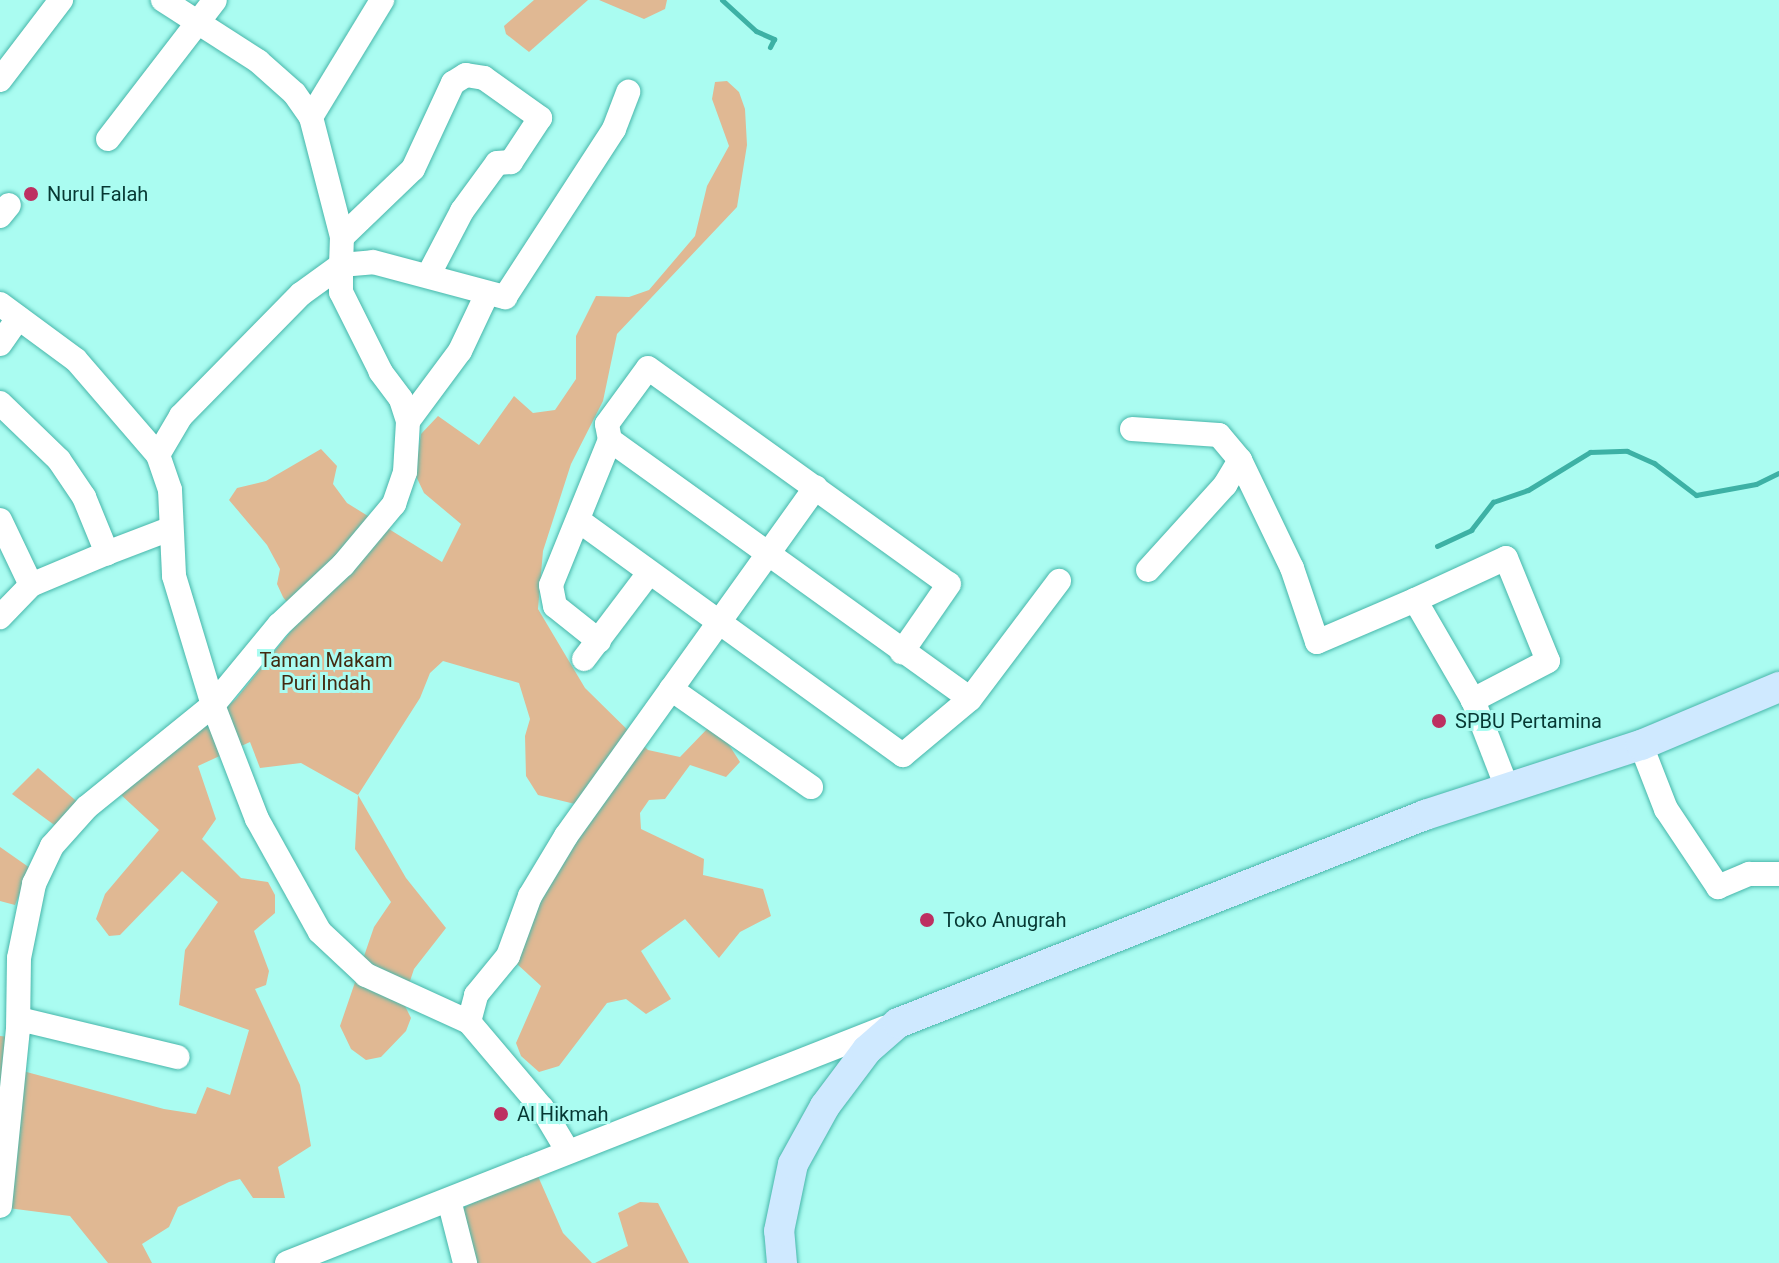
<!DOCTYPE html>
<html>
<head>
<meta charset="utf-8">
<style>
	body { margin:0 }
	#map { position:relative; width:1779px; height:1263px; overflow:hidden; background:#aafcf1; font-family:Roboto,sans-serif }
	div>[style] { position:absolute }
	.green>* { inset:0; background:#e0b893 }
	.stream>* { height:5px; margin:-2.5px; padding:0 2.5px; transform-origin:2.5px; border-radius:2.5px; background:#3db1a5 }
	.roads { filter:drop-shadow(0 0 2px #47b6aa) drop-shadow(0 0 2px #47b6aa) }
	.minor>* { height:24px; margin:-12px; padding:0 12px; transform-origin:12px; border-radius:12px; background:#fff }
	.major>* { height:30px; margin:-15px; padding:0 15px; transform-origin:15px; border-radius:15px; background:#cfe9ff }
	.dots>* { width:22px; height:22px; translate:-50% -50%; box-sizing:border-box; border:4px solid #aafcf1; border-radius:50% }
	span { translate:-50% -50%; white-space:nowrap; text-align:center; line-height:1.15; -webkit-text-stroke:6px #aafcf1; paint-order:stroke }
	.poi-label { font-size:20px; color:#063833 }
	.left { translate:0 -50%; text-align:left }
	.park-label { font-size:20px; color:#432a10 }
</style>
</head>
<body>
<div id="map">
	<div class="green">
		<i style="clip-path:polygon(534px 0,588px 0,529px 52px,506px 34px,504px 26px)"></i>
		<i style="clip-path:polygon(599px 0,667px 0,665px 9px,644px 19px)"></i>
		<i style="clip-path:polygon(727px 81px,739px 92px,745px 109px,747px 145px,737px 207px,617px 334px,603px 401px,571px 464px,543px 551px,538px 609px,585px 688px,648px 750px,680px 757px,709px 727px,724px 737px,740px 762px,726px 777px,690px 765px,665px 799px,649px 800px,640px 813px,641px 829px,704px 859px,703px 875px,763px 889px,771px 916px,740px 932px,719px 958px,685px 919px,641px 951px,671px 999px,646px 1014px,626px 999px,607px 1003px,559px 1066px,539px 1072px,521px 1056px,516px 1043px,541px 986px,517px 964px,575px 804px,538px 795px,526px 776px,525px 736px,530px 719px,519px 683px,443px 661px,430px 673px,420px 698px,358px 795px,406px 878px,446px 928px,414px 969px,403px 1002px,411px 1018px,406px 1031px,381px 1057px,366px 1060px,351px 1049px,340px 1026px,374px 927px,391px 902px,355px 849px,358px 795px,301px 763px,260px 768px,250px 742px,198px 766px,216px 819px,202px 839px,241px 878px,268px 882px,275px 895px,275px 913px,254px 931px,269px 971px,266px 985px,255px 989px,300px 1085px,311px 1146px,278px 1167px,285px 1198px,253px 1198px,240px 1179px,229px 1182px,178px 1207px,169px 1227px,142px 1244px,152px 1263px,108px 1263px,70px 1216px,0 1207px,0 1036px,10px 1037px,8px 1067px,164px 1109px,196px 1114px,207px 1087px,230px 1095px,249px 1030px,179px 1005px,185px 950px,218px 902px,182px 871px,120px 935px,109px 936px,96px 919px,105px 894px,159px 830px,106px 781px,158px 736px,177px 750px,236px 699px,300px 620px,283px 597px,277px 584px,280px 569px,267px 545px,229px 500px,237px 488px,266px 481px,321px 449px,337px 466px,333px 484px,347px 503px,442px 562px,461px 524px,424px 493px,415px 474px,421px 434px,438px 416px,479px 445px,514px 396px,533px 413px,555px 410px,576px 379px,576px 336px,596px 296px,629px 297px,649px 290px,695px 236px,707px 186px,729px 146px,712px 99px,715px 82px)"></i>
		<i style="clip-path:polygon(38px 768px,81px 805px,57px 827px,12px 794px)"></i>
		<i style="clip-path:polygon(0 847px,30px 868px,15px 905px,0 901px)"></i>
		<i style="clip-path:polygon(537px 1174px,563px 1233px,592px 1263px,472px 1263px,460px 1209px)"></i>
		<i style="clip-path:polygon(640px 1202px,658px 1203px,689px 1263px,595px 1263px,628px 1246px,618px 1213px)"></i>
	</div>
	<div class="stream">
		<i style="left:722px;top:0;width:46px;rotate:42.4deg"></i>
		<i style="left:756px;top:31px;width:20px;rotate:24deg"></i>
		<i style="left:774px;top:39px;width:9px;rotate:117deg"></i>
		<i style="left:1437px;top:546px;width:38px;rotate:-25deg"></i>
		<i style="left:1471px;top:530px;width:36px;rotate:-52deg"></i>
		<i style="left:1493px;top:502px;width:37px;rotate:-19deg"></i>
		<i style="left:1528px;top:490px;width:73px;rotate:-31.5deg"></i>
		<i style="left:1590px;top:452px;width:37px;rotate:-2deg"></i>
		<i style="left:1627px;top:451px;width:30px;rotate:24deg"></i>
		<i style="left:1654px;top:463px;width:53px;rotate:37.3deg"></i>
		<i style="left:1696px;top:495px;width:61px;rotate:-10.4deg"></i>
		<i style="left:1756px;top:484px;width:25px;rotate:-26deg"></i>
	</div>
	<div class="roads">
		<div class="minor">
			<i style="left:0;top:80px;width:101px;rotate:-52.7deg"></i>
			<i style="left:311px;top:117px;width:137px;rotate:-58.7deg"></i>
			<i style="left:108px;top:139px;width:175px;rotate:-52.4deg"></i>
			<i style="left:0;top:216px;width:14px;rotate:-51deg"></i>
			<i style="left:342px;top:237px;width:98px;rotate:-43.8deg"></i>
			<i style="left:413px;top:169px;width:95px;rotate:-65.1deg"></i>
			<i style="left:453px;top:83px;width:15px;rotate:-32deg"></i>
			<i style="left:466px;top:75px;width:18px;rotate:9deg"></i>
			<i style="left:484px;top:78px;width:69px;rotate:35.5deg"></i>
			<i style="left:540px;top:118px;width:53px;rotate:123.4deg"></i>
			<i style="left:511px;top:162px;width:14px;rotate:176deg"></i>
			<i style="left:497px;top:163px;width:59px;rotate:126.1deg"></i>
			<i style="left:462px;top:211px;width:71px;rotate:117.6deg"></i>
			<i style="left:0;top:304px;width:94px;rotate:36.4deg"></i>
			<i style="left:76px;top:360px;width:125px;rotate:49.2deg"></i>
			<i style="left:158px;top:455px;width:37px;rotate:71deg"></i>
			<i style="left:170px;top:490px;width:86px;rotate:87.3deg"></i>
			<i style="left:174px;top:576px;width:135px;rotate:73.2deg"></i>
			<i style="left:213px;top:705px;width:122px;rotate:68.9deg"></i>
			<i style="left:257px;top:819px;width:129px;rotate:60.9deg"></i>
			<i style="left:320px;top:932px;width:63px;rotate:43.1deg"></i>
			<i style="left:366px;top:975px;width:113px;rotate:24.5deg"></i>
			<i style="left:469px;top:1022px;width:113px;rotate:49.7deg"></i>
			<i style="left:542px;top:1108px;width:49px;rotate:59.2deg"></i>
			<i style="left:0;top:344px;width:32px;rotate:-55deg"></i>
			<i style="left:0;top:403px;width:82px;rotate:44deg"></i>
			<i style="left:59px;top:460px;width:45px;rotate:56deg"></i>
			<i style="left:84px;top:497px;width:61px;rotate:67.7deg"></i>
			<i style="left:107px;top:553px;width:82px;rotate:157.2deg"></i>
			<i style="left:31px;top:585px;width:45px;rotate:134.1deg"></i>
			<i style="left:408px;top:421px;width:87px;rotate:-53.4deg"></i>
			<i style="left:460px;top:351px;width:61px;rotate:-64.7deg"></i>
			<i style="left:1132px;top:429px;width:87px;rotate:3.9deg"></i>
			<i style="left:1219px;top:435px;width:33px;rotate:50deg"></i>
			<i style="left:610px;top:440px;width:443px;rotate:35.7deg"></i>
			<i style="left:970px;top:699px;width:148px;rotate:-53deg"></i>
			<i style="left:158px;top:455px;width:45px;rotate:-59.5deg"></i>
			<i style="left:181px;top:416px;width:171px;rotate:-45.5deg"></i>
			<i style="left:301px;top:294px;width:49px;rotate:-35.9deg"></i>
			<i style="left:341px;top:265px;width:28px;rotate:-88deg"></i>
			<i style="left:342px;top:237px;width:124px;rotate:-104.5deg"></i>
			<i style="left:311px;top:117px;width:29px;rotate:-125deg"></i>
			<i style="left:294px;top:93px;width:48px;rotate:-138.4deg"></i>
			<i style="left:258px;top:61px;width:113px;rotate:-147.3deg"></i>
			<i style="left:0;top:520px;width:72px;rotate:64.5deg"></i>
			<i style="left:578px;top:520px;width:401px;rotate:35.9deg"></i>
			<i style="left:903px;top:755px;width:87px;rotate:-39.9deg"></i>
			<i style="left:107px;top:553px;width:67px;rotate:-20.9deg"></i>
			<i style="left:1148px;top:570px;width:115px;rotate:-47.8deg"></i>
			<i style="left:1225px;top:485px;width:29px;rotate:-59deg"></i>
			<i style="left:1240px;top:460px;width:120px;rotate:64.3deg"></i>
			<i style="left:1292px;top:568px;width:78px;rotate:71.3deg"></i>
			<i style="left:1317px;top:642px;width:107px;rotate:-23.2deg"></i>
			<i style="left:1415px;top:600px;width:116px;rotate:59.9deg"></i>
			<i style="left:1473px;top:700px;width:91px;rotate:68.8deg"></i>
			<i style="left:1415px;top:600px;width:100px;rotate:-24.8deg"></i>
			<i style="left:1506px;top:558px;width:111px;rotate:67.8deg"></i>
			<i style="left:1548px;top:661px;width:85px;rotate:152.5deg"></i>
			<i style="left:599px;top:641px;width:56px;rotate:-141.5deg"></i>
			<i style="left:555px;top:606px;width:21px;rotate:-101deg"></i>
			<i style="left:551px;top:585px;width:157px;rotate:-67.9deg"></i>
			<i style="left:610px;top:440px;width:16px;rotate:-101deg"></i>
			<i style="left:607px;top:424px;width:69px;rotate:-53.8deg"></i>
			<i style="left:648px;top:368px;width:370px;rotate:35.7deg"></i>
			<i style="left:949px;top:584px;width:83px;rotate:124.7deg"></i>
			<i style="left:584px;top:659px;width:108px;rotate:-52.9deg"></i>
			<i style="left:671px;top:689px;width:171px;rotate:35deg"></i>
			<i style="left:1641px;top:745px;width:69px;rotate:68.7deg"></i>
			<i style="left:1666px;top:809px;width:94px;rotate:56.3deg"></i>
			<i style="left:1718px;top:887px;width:34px;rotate:-23deg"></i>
			<i style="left:1749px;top:874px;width:30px"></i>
			<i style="left:19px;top:1019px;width:163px;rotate:13.5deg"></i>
			<i style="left:469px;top:1022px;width:28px;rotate:-75deg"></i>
			<i style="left:476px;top:995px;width:50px;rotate:-50.6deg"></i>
			<i style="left:508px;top:956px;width:64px;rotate:-69.9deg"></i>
			<i style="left:530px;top:896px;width:70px;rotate:-59deg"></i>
			<i style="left:566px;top:836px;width:429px;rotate:-54.4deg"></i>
			<i style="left:449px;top:1200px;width:65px;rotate:75.7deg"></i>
			<i style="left:0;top:1206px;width:177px;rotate:-84.2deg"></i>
			<i style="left:18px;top:1030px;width:72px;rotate:-89.2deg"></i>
			<i style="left:19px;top:958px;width:76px;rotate:-78.5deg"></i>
			<i style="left:34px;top:884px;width:42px;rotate:-64.7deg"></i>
			<i style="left:52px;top:846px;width:52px;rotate:-48.1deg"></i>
			<i style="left:87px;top:807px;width:162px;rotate:-39deg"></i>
			<i style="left:213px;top:705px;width:104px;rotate:-50.5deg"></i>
			<i style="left:279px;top:625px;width:88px;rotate:-43.2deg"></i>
			<i style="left:343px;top:565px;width:80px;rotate:-50.1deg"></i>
			<i style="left:394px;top:504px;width:34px;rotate:-71deg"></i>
			<i style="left:405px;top:472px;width:51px;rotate:-86.6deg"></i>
			<i style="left:408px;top:421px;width:23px;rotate:-108deg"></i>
			<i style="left:401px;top:399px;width:34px;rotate:-127deg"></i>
			<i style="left:381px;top:372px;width:89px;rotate:-116.6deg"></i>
			<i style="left:341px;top:292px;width:27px;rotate:-90deg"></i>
			<i style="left:341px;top:265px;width:32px;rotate:-5deg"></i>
			<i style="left:373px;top:262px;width:137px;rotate:14.9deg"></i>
			<i style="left:505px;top:297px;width:200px;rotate:-57deg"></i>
			<i style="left:614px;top:129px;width:40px;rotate:-69deg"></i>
			<i style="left:287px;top:1263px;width:642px;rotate:-21.49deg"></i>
		</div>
		<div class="major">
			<i style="left:782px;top:1263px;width:32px;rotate:-95deg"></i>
			<i style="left:779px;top:1231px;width:68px;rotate:-78.2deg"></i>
			<i style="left:793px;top:1164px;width:66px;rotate:-61.1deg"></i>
			<i style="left:825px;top:1106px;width:70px;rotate:-53.1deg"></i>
			<i style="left:867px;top:1050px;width:41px;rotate:-41.1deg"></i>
			<i style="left:898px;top:1023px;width:567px;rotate:-21.54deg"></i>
			<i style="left:1425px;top:815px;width:227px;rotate:-18deg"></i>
			<i style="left:1641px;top:745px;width:150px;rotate:-22.8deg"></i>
		</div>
	</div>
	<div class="dots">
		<i style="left:31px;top:194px;background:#bd3061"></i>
		<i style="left:1439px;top:721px;background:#bd3061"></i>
		<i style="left:927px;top:920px;background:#bd3061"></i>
		<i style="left:501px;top:1114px;background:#bd3061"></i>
	</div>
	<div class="poi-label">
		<span class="left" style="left:47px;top:194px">Nurul Falah</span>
		<span class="left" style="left:1455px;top:721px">SPBU Pertamina</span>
		<span class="left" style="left:943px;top:920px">Toko Anugrah</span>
		<span class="left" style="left:517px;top:1114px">Al Hikmah</span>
	</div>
	<div class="park-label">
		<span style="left:326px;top:672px">Taman Makam<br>Puri Indah</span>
	</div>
</div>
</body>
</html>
